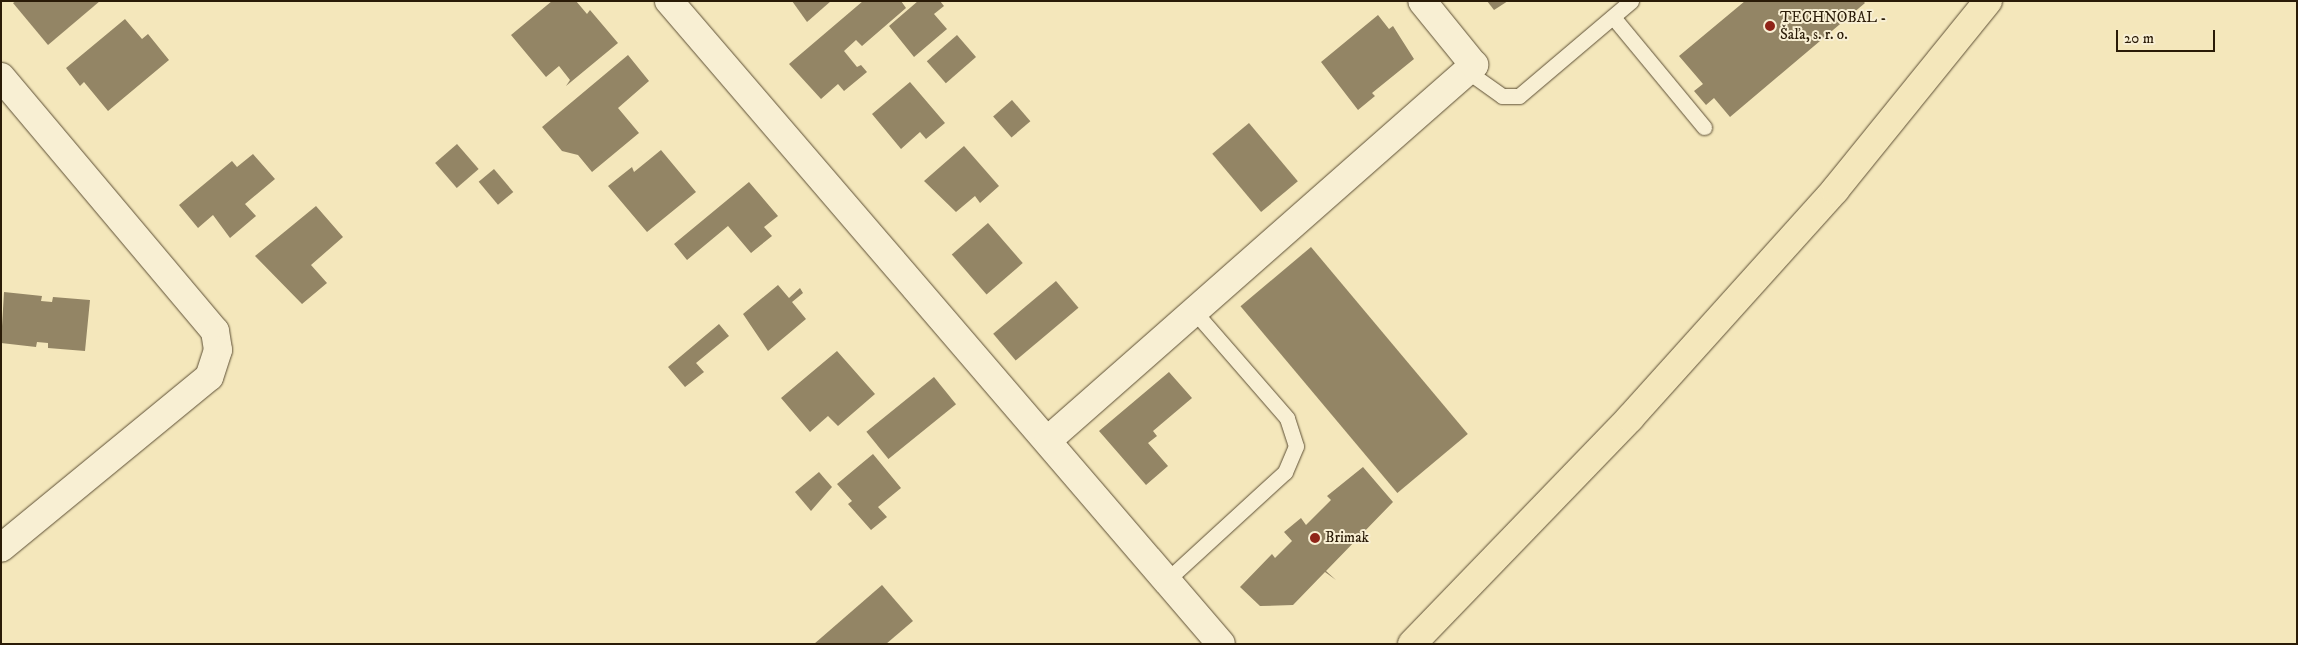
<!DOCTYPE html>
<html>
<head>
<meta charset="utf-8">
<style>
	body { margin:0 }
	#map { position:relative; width:2298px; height:645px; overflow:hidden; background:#f4e7bb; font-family:"IM FELL DW Pica",serif }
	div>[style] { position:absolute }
	.building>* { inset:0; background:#938565; transform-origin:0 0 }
	.roads { filter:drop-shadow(0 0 1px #5c4e34) drop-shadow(0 0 1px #5c4e34) }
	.lane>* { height:15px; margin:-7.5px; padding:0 7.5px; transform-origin:7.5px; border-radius:7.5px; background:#f8efd3 }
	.street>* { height:28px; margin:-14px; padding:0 14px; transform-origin:14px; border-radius:14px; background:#f8efd3 }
	.primary>* { height:28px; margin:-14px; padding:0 14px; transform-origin:14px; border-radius:14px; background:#f4e7bb }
	.dots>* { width:14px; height:14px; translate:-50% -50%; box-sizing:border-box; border:2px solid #f8efd3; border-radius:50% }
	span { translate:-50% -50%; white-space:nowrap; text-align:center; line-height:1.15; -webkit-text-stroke:4px #f8efd3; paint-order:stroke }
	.poi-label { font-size:15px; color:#2a1b07 }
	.left { translate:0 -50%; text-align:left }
	.frame { position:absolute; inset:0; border:2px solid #2a1b07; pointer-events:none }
	.scale { position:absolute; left:2116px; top:30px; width:99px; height:22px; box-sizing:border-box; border:2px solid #2a1b07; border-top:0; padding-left:6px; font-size:15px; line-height:18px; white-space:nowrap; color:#2a1b07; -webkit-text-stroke:4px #f8efd3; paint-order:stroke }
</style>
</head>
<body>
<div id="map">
	<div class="building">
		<i style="clip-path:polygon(16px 1px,100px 1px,48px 45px,13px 3px)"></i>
		<i style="clip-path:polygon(552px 1px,576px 1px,587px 14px,590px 10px,618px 43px,566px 86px,570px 80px,559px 66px,546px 77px,511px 35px)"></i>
		<i style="clip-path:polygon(792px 1px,831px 1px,807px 22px)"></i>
		<i style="clip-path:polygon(863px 1px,901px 1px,906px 8px,862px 46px,856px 40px,844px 51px,857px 67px,861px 65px,867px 72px,844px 91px,838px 84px,821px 99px,789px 64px)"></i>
		<i style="clip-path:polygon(918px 1px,940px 1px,944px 6px,934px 14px,947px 29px,914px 57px,889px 26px)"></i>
		<i style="clip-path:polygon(1487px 1px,1508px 1px,1494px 10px)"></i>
		<i style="clip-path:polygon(1745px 1px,1863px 1px,1865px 3px,1730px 117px,1714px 98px,1706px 105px,1694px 91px,1703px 84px,1679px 56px)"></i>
		<i style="clip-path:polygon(1378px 15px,1389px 29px,1393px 26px,1414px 59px,1372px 93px,1375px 96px,1358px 110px,1321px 62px)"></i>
		<i style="clip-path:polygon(125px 19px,142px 39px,148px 34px,169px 60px,108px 111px,84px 82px,80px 86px,66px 68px)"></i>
		<i style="left:957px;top:35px;width:29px;height:40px;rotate:49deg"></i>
		<i style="clip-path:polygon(628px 55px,649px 81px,618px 108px,639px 133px,592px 172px,578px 155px,562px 151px,542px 127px)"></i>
		<i style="clip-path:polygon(910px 82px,945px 123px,926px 139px,920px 132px,901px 149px,872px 114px)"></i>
		<i style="left:1012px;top:100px;width:28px;height:25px;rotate:49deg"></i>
		<i style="left:1249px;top:123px;width:76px;height:48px;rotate:50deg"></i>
		<i style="left:457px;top:144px;width:33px;height:29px;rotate:49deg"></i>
		<i style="clip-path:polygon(964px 146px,999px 186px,980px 203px,975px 196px,956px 212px,924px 181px)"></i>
		<i style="clip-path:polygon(661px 150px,696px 192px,647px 232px,608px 186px,632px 167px,634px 172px)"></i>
		<i style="clip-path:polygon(253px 154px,275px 179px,245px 204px,256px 216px,230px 238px,213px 215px,198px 228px,179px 205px,232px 161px,237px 167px)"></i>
		<i style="left:494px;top:169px;width:30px;height:20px;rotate:50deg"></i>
		<i style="clip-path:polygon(749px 182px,778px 216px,764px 227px,772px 236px,751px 253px,728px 226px,687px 260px,674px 244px)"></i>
		<i style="clip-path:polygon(316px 206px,343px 237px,311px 265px,327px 283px,302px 304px,255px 256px)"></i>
		<i style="left:988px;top:223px;width:53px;height:48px;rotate:49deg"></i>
		<i style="left:1311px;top:247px;width:244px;height:92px;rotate:50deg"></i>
		<i style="left:1056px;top:281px;width:35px;height:82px;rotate:50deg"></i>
		<i style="clip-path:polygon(778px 285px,789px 298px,800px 288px,803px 293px,792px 302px,806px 319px,768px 351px,743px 314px)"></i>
		<i style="clip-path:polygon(4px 292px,42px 296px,41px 301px,52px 302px,53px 297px,90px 300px,85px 351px,48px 348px,48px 343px,37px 342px,36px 347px,1px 343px)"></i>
		<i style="clip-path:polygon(719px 324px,729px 336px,696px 363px,704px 372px,685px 387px,668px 367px)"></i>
		<i style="clip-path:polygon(837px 351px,875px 394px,838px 426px,828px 416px,810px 432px,781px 398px)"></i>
		<i style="clip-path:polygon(1169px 372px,1192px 398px,1153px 431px,1157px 436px,1148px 443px,1168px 466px,1146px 485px,1099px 431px)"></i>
		<i style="left:934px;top:377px;width:35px;height:87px;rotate:51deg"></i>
		<i style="clip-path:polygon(873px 454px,901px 488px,878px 507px,887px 517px,871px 530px,848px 504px,852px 501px,837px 484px)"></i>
		<i style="clip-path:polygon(1363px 467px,1393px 502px,1326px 571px,1336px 580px,1325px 572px,1293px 605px,1260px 606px,1240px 587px,1272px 554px,1275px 558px,1292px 541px,1284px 532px,1301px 518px,1306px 525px,1331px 500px,1327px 496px)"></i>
		<i style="clip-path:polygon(819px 472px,832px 487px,811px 511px,795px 492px)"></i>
		<i style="clip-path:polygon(882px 585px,913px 621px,886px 644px,814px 644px)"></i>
	</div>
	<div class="roads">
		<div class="lane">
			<i style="left:1613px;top:17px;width:143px;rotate:50.4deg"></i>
			<i style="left:1467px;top:71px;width:43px;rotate:35.5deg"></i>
			<i style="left:1502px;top:96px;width:17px"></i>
			<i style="left:1519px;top:96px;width:147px;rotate:-40.3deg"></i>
			<i style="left:1167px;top:580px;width:160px;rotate:-42.5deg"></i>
			<i style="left:1285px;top:472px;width:28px;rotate:-67deg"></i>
			<i style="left:1296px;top:446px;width:29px;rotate:-108deg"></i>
			<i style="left:1287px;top:418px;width:142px;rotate:-131deg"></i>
		</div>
		<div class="street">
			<i style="left:669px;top:1px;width:847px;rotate:49.35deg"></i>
			<i style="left:1px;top:77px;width:332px;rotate:49.9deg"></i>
			<i style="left:215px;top:331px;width:19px;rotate:81deg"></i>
			<i style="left:218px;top:350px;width:28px;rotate:108deg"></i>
			<i style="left:209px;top:377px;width:269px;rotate:140.6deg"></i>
			<i style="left:1048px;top:440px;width:568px;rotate:-41.36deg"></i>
			<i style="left:1474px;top:65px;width:82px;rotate:-129.1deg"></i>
		</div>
		<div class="primary">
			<i style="left:1412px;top:644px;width:314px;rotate:-46deg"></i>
			<i style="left:1630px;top:418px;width:307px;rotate:-48deg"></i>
			<i style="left:1835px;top:190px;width:243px;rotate:-51deg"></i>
		</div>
	</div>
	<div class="dots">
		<i style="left:1770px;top:26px;background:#8f2418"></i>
		<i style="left:1315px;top:538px;background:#8f2418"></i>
	</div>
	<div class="poi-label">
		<span class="left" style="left:1780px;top:26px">TECHNOBAL -<br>Šaľa, s. r. o.</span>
		<span class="left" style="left:1325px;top:538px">Brimak</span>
	</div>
	<div class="frame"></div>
	<div class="scale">20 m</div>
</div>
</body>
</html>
